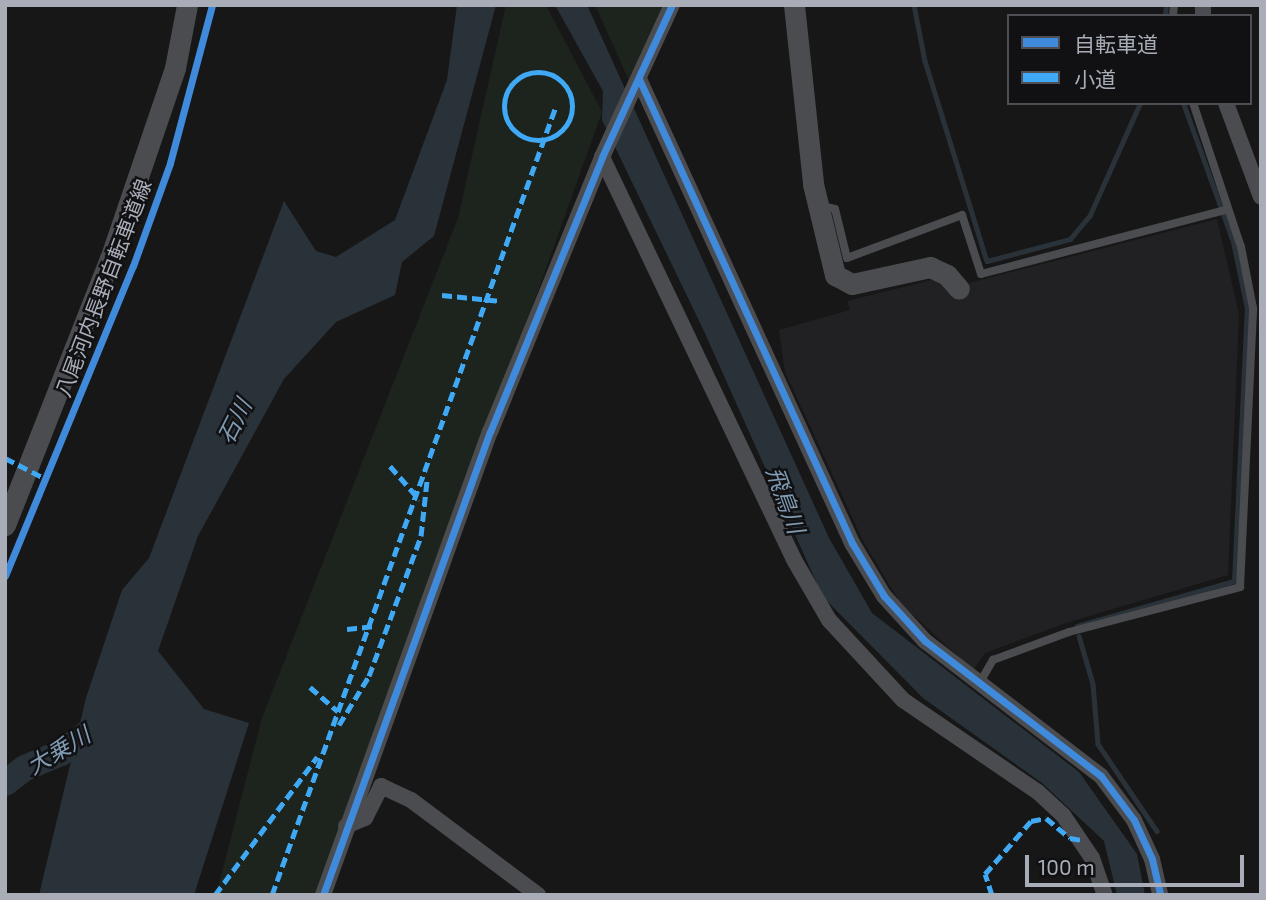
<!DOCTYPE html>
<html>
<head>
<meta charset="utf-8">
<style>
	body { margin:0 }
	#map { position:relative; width:1266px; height:900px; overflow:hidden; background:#171717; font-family:"Exo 2","Noto Sans JP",sans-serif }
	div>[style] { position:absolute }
	.built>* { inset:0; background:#212123 }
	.green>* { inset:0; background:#1d241e }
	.water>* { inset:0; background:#2a3239 }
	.stream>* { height:4.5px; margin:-2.25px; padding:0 2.25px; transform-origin:2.25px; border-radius:2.25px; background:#2a3239 }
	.river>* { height:26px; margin:-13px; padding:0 13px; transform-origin:13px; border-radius:13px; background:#2a3239 }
	.service>* { height:8px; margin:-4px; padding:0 4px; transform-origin:4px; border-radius:4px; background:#4b4c50 }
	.minor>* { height:16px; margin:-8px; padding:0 8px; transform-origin:8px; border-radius:8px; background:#4b4c50 }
	.tertiary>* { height:21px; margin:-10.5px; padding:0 10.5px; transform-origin:10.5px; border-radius:10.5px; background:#4b4c50 }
	.quiet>* { height:5px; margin-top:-2.5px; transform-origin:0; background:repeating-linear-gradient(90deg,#3fa9f5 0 10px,transparent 0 15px) }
	.quiet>.ring { margin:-2.5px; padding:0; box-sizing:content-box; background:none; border:5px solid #3fa9f5; border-radius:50% }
	.cycleway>* { height:7px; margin:-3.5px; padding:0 3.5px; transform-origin:3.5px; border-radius:3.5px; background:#408adc }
	span { translate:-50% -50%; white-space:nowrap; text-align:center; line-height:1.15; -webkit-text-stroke:5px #111113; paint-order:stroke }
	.street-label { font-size:21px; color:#a8adb8 }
	.water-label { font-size:23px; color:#7f9bb3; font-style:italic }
	.frame { position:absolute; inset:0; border:7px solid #a8adb8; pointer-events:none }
	.legend { position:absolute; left:1007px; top:14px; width:245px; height:91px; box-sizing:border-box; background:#111113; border:2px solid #4d4f55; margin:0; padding:9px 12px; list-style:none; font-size:21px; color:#a8adb8 }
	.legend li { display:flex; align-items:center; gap:14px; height:35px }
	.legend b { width:35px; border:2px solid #4d4f55 }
	.scale { position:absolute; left:1025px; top:855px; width:219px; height:32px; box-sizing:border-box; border:4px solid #a8adb8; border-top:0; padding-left:9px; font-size:21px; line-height:24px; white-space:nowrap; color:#a8adb8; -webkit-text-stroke:5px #111113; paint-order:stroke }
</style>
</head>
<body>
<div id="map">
	<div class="built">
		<i style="clip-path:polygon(1217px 219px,1239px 314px,1228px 575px,1069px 622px,985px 653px,973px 670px,901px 604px,864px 543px,785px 372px,779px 330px,850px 310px,847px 301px,940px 278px,945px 289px)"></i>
	</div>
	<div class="green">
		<i style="clip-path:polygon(506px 5px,546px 5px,602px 112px,322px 895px,216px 895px,262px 718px,458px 218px)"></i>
		<i style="clip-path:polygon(595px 5px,667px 5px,630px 83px)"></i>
	</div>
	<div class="water">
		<i style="clip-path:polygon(457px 5px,496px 5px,434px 236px,402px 262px,395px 295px,336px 322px,284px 379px,198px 536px,158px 651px,204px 709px,249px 723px,194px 895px,39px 895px,86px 698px,122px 590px,149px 558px,284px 201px,316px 251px,336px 257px,395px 220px,447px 80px)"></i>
		<i style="clip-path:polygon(555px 5px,587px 5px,829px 538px,872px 613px,1079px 772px,1137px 854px,1145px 895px,1117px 895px,1104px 841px,1042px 783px,923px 698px,823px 597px,703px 329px,602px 120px,603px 91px)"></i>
	</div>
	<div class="stream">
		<i style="left:914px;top:5px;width:57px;rotate:78.9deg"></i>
		<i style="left:925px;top:61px;width:209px;rotate:72.8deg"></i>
		<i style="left:987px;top:261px;width:86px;rotate:-14.8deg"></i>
		<i style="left:1070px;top:239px;width:31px;rotate:-50deg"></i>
		<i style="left:1090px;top:215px;width:123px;rotate:-65.9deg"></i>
		<i style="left:1165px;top:16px;width:11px;rotate:-85deg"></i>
		<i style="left:1077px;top:626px;width:163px;rotate:-16deg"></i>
		<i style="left:1234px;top:581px;width:272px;rotate:-87.3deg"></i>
		<i style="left:1247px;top:309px;width:68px;rotate:-101.8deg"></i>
		<i style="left:1233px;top:242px;width:148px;rotate:-109.8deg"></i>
		<i style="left:1079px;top:636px;width:50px;rotate:73.7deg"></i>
		<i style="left:1093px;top:684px;width:60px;rotate:85.2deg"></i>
		<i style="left:1098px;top:744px;width:105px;rotate:55.9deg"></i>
	</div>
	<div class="river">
		<i style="left:5px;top:783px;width:25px;rotate:-37deg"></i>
		<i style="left:25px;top:768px;width:39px;rotate:-23deg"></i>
		<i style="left:61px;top:753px;width:54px;rotate:-36.7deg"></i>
	</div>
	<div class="service">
		<i style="left:1173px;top:16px;width:11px;rotate:-85deg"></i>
		<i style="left:822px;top:206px;width:13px;rotate:13deg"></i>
		<i style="left:835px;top:209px;width:50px;rotate:76.2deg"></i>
		<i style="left:847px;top:258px;width:123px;rotate:-20.5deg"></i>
		<i style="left:962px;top:215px;width:62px;rotate:72.1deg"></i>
		<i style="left:981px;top:274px;width:255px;rotate:-14.7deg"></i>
		<i style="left:979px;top:684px;width:28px;rotate:-60deg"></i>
		<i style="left:993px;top:660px;width:81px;rotate:-20.2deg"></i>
		<i style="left:1069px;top:632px;width:177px;rotate:-14.7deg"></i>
		<i style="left:1240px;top:587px;width:279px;rotate:-87.3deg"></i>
		<i style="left:1253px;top:308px;width:62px;rotate:-101.1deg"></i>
		<i style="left:1241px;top:247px;width:152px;rotate:-108.4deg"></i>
	</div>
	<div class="minor">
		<i style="left:1203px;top:5px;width:11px;rotate:90deg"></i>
		<i style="left:639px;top:79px;width:511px;rotate:65.34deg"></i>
		<i style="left:852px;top:543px;width:62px;rotate:58.9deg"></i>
		<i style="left:884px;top:596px;width:61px;rotate:47.7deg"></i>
		<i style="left:925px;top:641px;width:222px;rotate:37.5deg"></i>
		<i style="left:1101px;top:776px;width:55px;rotate:53.1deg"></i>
		<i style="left:1134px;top:820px;width:43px;rotate:65.2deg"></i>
		<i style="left:1152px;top:859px;width:37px;rotate:77deg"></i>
		<i style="left:1226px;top:103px;width:100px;rotate:69.6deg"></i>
		<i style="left:602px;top:157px;width:444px;rotate:64.5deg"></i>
		<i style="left:793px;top:558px;width:72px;rotate:59.9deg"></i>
		<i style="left:829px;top:620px;width:109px;rotate:47.2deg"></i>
		<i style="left:903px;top:700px;width:163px;rotate:34.3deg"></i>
		<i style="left:1038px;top:792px;width:34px;rotate:43deg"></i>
		<i style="left:1063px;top:815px;width:52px;rotate:56deg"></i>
		<i style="left:1092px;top:858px;width:39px;rotate:71deg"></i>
		<i style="left:346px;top:826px;width:21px;rotate:-23deg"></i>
		<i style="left:365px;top:818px;width:36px;rotate:-63deg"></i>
		<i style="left:381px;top:786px;width:33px;rotate:25deg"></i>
		<i style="left:411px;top:800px;width:159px;rotate:36.8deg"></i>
		<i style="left:323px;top:895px;width:492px;rotate:-70.2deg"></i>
		<i style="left:490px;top:432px;width:297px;rotate:-67.8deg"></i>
		<i style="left:602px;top:157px;width:167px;rotate:-65.3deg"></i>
	</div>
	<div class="tertiary">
		<i style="left:794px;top:5px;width:180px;rotate:83.9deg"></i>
		<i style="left:813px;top:184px;width:94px;rotate:76.4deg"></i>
		<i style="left:835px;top:275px;width:19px;rotate:28deg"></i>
		<i style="left:852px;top:284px;width:80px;rotate:-12.3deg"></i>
		<i style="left:930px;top:267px;width:19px;rotate:25deg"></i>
		<i style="left:947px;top:275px;width:18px;rotate:49deg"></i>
		<i style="left:5px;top:525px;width:286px;rotate:-68.5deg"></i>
		<i style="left:110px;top:259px;width:202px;rotate:-71.2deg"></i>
		<i style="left:175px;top:68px;width:64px;rotate:-79.2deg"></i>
	</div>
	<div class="quiet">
		<i class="ring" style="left:504px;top:72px;width:63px;height:63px"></i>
		<i style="left:442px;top:295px;width:59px;rotate:5.8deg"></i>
		<i style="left:5px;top:458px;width:48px;rotate:27.1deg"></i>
		<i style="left:390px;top:466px;width:45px;rotate:48.6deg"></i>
		<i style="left:347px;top:629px;width:28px;rotate:-6deg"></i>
		<i style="left:310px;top:687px;width:37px;rotate:41deg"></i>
		<i style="left:339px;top:725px;width:57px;rotate:-58.5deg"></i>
		<i style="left:369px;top:676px;width:149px;rotate:-69.6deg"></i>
		<i style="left:421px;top:536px;width:55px;rotate:-83.8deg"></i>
		<i style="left:215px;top:895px;width:172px;rotate:-53.5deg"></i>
		<i style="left:272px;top:895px;width:839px;rotate:-70.2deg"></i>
		<i style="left:992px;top:895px;width:22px;rotate:-108deg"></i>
		<i style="left:985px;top:874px;width:70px;rotate:-49deg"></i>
		<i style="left:1031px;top:821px;width:15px;rotate:-11deg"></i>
		<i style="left:1046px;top:818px;width:31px;rotate:40deg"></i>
		<i style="left:1070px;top:838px;width:11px;rotate:10deg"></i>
	</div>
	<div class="cycleway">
		<i style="left:639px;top:79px;width:511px;rotate:65.34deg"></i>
		<i style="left:852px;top:543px;width:62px;rotate:58.9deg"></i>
		<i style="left:884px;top:596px;width:61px;rotate:47.7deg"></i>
		<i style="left:925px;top:641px;width:222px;rotate:37.5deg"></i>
		<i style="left:1101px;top:776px;width:55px;rotate:53.1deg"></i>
		<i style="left:1134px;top:820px;width:43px;rotate:65.2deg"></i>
		<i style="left:1152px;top:859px;width:37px;rotate:77deg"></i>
		<i style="left:5px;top:576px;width:335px;rotate:-67.6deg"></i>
		<i style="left:133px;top:266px;width:109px;rotate:-70.2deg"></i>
		<i style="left:170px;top:163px;width:163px;rotate:-75.1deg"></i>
		<i style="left:323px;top:895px;width:492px;rotate:-70.2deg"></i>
		<i style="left:490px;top:432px;width:297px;rotate:-67.8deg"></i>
		<i style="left:602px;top:157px;width:167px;rotate:-65.3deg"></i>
	</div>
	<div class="street-label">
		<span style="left:103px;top:288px;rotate:-69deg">八尾河内長野自転車道線</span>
	</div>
	<div class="water-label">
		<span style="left:234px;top:421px;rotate:-63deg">石川</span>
		<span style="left:786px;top:500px;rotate:70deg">飛鳥川</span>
		<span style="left:58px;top:750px;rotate:-31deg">大乗川</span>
	</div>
	<div class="frame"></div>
	<ul class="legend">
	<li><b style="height:9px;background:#408adc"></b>自転車道</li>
	<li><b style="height:9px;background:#3fa9f5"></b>小道</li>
	</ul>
	<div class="scale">100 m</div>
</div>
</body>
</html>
